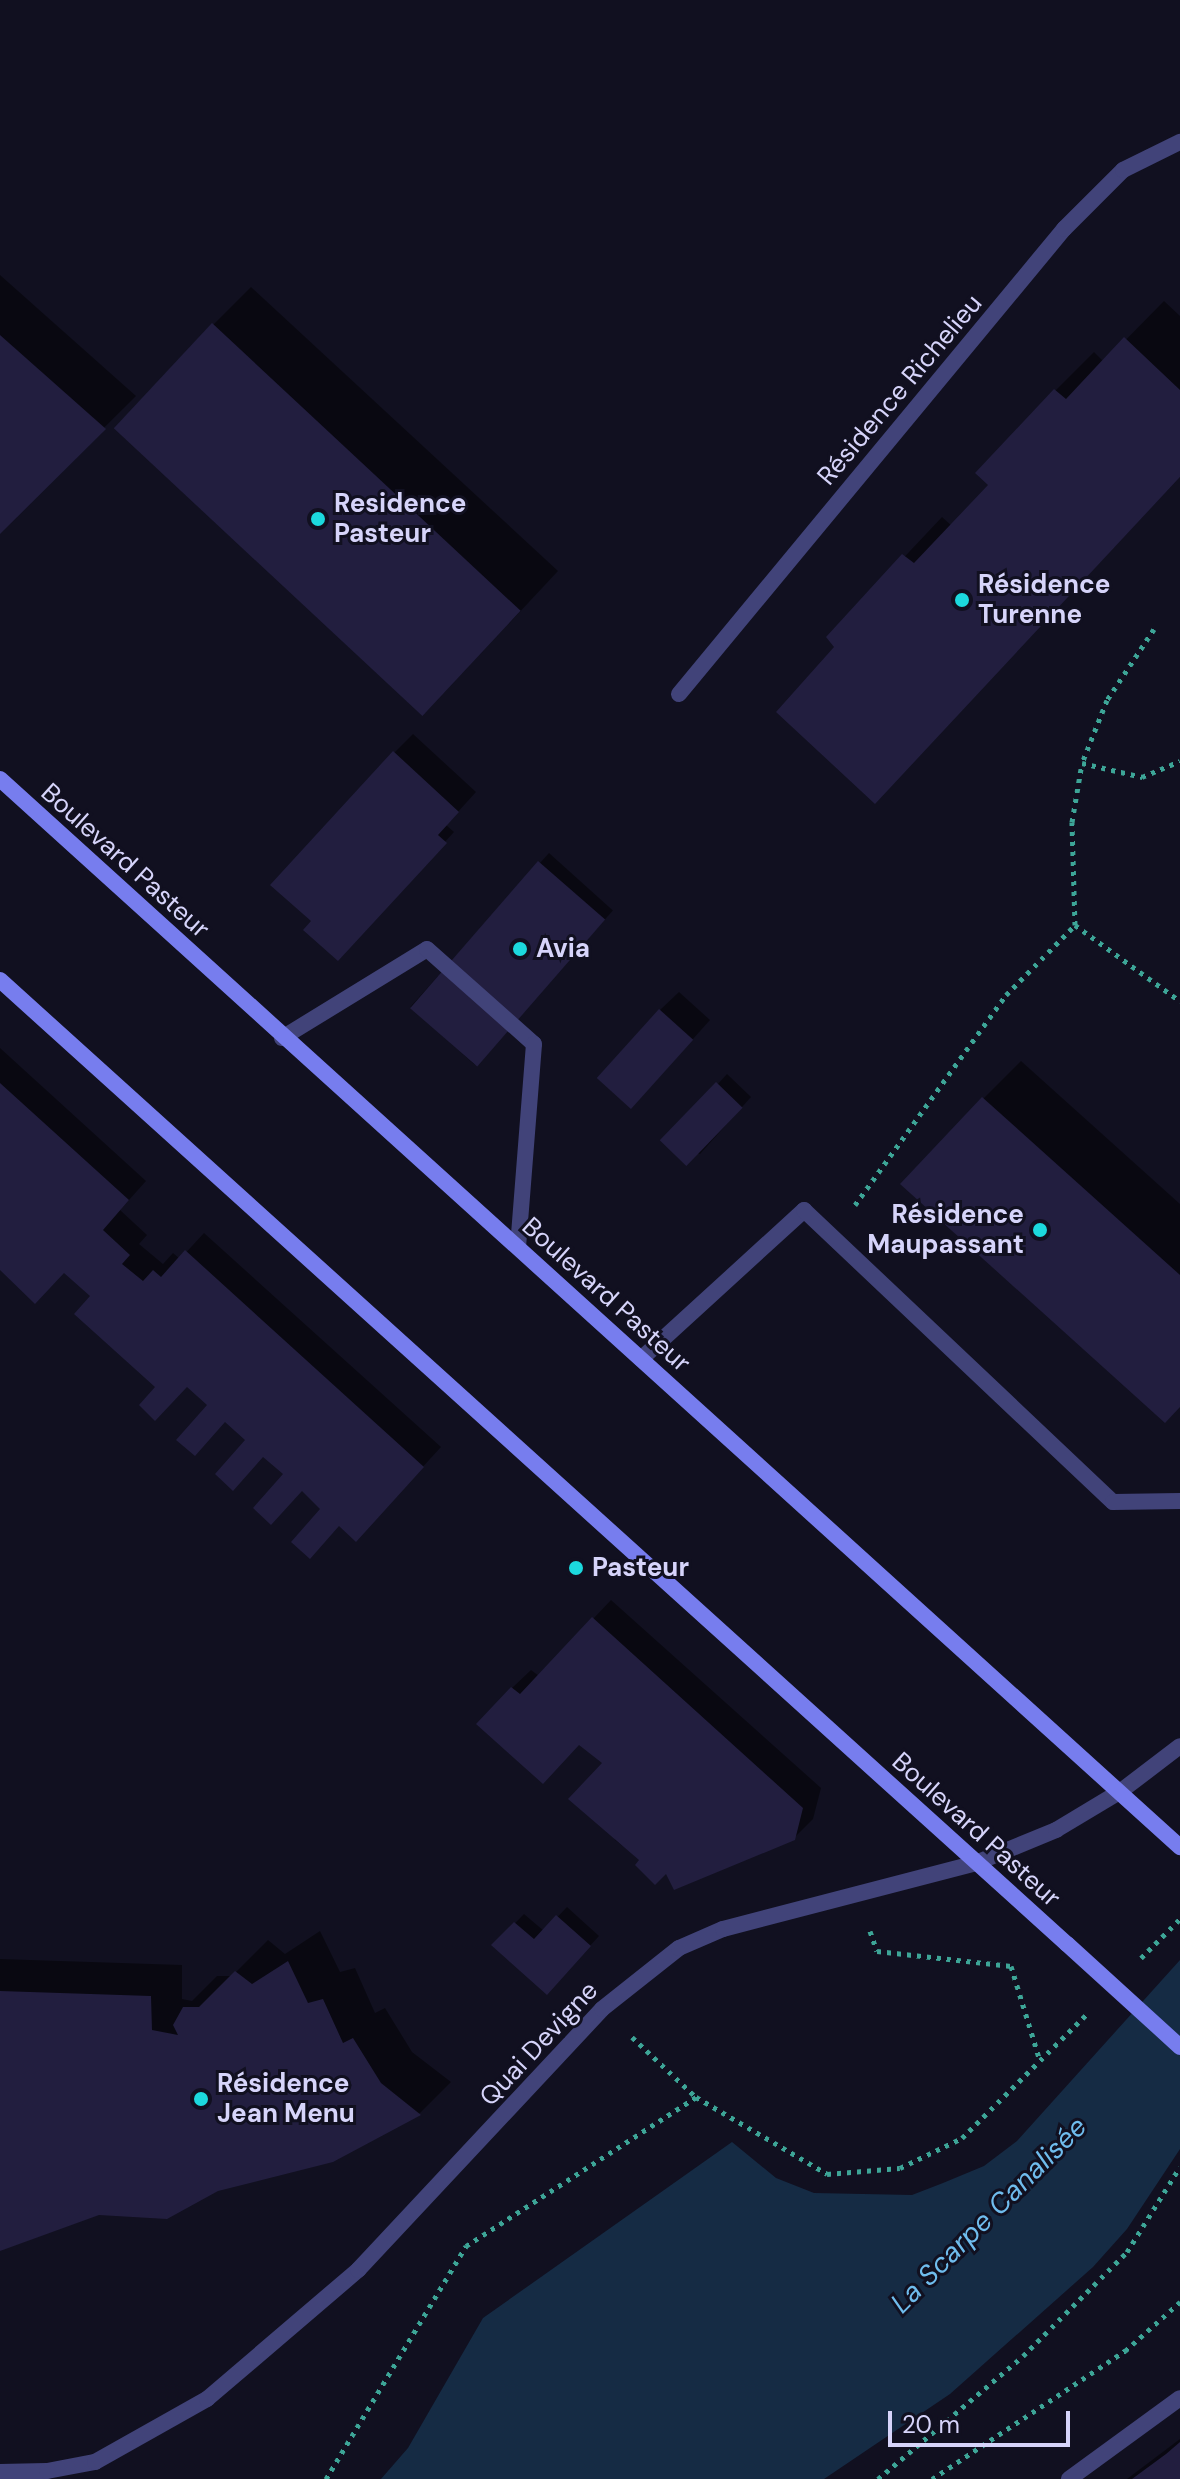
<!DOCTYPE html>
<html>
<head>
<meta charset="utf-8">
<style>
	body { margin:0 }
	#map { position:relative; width:1180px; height:2479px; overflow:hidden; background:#111020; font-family:"DM Sans",sans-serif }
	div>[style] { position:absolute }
	.water>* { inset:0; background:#152b44 }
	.shadow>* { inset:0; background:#0007; transform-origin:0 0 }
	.building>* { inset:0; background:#221e3f; transform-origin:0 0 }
	.path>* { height:5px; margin-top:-2.5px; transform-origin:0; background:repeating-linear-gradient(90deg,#3da597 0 4px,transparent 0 10px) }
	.service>* { height:16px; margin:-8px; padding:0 8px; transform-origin:8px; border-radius:8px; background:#414379 }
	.minor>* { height:16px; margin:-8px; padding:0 8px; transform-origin:8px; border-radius:8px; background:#414379 }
	.tertiary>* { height:16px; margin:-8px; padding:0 8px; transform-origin:8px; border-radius:8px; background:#414379 }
	.secondary>* { height:16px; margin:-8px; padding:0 8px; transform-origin:8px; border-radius:8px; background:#777dee }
	.secondary-bridge>* { height:16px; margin:-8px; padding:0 8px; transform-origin:8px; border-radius:8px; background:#777dee }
	.dots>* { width:22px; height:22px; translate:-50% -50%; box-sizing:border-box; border:4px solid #111020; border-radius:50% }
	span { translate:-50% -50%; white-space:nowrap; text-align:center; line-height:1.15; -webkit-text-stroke:6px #111020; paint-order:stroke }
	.street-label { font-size:26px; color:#d6d4fa }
	.poi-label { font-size:26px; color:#d6d4fa; font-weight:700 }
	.left { translate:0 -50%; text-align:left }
	.right { translate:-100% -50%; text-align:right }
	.water-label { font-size:28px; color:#6fbced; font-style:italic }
	.scale { position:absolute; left:888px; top:2411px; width:182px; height:36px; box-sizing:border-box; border:4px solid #d6d4fa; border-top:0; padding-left:10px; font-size:24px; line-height:28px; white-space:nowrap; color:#d6d4fa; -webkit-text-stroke:6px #111020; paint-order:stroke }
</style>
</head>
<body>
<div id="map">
	<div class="water">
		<i style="clip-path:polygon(1180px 1960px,1180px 2149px,1127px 2229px,1093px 2267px,950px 2394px,824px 2479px,381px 2479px,408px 2448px,483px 2318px,732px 2142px,776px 2178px,814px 2193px,912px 2195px,943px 2183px,984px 2166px,1017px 2141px)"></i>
	</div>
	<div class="shadow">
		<i style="clip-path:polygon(0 275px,136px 396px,0 531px)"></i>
		<i style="clip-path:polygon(251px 287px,558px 571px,425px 713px,213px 325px)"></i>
		<i style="clip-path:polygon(1164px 301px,1180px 316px,1180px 477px,875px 801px,837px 648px,829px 637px,942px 517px,952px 526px,991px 485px,978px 473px,1056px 390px,1094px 352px,1104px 362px)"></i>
		<i style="clip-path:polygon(413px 734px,476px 792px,446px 825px,454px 832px,347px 949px,314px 921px,394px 753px)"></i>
		<i style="left:549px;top:853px;width:86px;height:207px;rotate:42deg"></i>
		<i style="clip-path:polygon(679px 992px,710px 1020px,649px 1088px,660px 1010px)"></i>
		<i style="clip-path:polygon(0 1048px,146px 1181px,120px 1210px,147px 1235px,139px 1244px,163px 1264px,173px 1253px,180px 1259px,204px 1233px,441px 1447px,374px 1520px,323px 1509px,187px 1385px,158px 1387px,92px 1296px,65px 1271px,0 1267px)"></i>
		<i style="clip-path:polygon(1021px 1061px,1180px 1204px,1180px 1405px,983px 1099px)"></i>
		<i style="clip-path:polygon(727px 1074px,751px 1097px,700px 1154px,665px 1142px)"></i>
		<i style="clip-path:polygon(611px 1600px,821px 1788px,813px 1819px,794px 1838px,667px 1871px,649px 1852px,639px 1858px,615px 1840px,605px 1763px,512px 1688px,531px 1670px,539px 1676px)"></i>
		<i style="clip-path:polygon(567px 1907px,599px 1936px,556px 1983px,494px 1945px,524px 1914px,544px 1931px)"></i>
		<i style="clip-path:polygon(320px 1931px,340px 1972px,355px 1968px,375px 2013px,385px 2008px,412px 2052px,451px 2082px,420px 2113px,333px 2160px,99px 2213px,0 2249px,0 1959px,182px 1965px,182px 1999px,192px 2001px,217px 1976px,232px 1976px,268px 1940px,285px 1954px)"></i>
		<i style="clip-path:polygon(1180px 2439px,1180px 2479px,1127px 2479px)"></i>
	</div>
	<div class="building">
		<i style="left:212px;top:323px;width:422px;height:144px;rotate:43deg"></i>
		<i style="clip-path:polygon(0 335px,106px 429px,0 534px)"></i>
		<i style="clip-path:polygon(1124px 337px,1180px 390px,1180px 477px,875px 804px,776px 712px,834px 647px,826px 637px,902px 554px,914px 563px,988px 485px,975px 473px,1054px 389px,1066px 399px)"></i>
		<i style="clip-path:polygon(393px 751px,459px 812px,438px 835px,447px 843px,338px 961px,303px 930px,311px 921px,270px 885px)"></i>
		<i style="left:538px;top:861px;width:89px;height:195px;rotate:41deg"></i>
		<i style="left:659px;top:1009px;width:46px;height:93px;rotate:42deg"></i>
		<i style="left:716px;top:1082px;width:37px;height:81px;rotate:44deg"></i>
		<i style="clip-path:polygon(0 1083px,129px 1200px,103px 1230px,130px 1255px,122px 1264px,143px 1281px,153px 1270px,161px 1277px,185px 1250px,424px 1467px,356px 1542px,339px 1526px,310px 1559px,291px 1542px,320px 1509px,302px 1491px,271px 1525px,253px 1508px,283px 1474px,263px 1457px,233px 1491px,215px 1474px,245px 1440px,225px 1422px,195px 1456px,176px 1440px,207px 1405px,187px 1387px,155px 1421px,139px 1405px,155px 1387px,74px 1314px,90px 1296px,64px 1273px,35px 1304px,0 1270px)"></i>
		<i style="clip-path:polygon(982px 1097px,1180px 1275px,1180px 1407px,1165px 1423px,900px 1184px)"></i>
		<i style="clip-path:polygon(592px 1617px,803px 1808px,795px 1840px,674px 1890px,666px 1874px,655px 1885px,635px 1865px,639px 1860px,568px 1799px,602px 1763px,579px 1745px,543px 1784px,476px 1724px,511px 1687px,520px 1694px)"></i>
		<i style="clip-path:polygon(556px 1915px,591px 1946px,547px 1995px,491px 1945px,514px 1922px,534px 1939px)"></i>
		<i style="clip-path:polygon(288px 1961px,308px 2003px,323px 1999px,343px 2043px,353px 2038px,381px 2083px,421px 2115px,333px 2162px,218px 2191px,167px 2219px,99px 2215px,0 2251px,0 1991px,151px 1996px,152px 2030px,178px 2035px,173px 2025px,183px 2007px,199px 2007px,235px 1971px,252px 1984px)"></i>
		<i style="clip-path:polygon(1180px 2442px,1180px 2479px,1132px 2479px,1166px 2454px)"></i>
	</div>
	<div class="path">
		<i style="left:1154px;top:629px;width:85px;rotate:123.5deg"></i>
		<i style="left:1107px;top:700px;width:68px;rotate:111.6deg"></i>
		<i style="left:1082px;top:763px;width:62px;rotate:13.1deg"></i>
		<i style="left:1142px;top:777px;width:41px;rotate:-22.8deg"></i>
		<i style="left:1075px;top:925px;width:130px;rotate:35.9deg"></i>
		<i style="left:855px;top:1205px;width:259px;rotate:-54.3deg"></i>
		<i style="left:1006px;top:995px;width:98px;rotate:-45.4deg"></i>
		<i style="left:1075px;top:925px;width:103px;rotate:-91.7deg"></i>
		<i style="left:1072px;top:822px;width:60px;rotate:-80.4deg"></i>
		<i style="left:870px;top:1931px;width:21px;rotate:71deg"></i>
		<i style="left:877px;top:1951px;width:135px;rotate:6.4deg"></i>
		<i style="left:1011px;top:1966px;width:99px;rotate:73deg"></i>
		<i style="left:1141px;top:1958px;width:55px;rotate:-45deg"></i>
		<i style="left:632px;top:2037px;width:88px;rotate:43.2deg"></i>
		<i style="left:326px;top:2479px;width:272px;rotate:-59deg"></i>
		<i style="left:466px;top:2246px;width:274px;rotate:-32.9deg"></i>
		<i style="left:696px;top:2097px;width:152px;rotate:30.4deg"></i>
		<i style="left:827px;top:2174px;width:73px;rotate:-4.7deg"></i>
		<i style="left:900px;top:2168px;width:69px;rotate:-25.8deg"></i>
		<i style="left:962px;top:2138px;width:176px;rotate:-44.8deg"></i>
		<i style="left:878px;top:2479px;width:190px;rotate:-40.3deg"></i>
		<i style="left:1023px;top:2356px;width:147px;rotate:-45deg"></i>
		<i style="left:1127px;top:2252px;width:100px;rotate:-58.1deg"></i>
		<i style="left:932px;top:2479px;width:232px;rotate:-33.6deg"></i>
		<i style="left:1125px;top:2351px;width:74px;rotate:-41.7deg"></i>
	</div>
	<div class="service">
		<i style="left:282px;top:1038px;width:170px;rotate:-31.5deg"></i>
		<i style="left:427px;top:949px;width:143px;rotate:41.6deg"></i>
		<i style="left:534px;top:1044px;width:204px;rotate:94.5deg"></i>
		<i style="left:641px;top:1359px;width:221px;rotate:-42.4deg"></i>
		<i style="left:804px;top:1210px;width:425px;rotate:43.4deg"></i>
		<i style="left:1113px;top:1502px;width:67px;rotate:-0.9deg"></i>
	</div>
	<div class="minor">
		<i style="left:679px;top:694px;width:604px;rotate:-50.38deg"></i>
		<i style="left:1064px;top:229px;width:83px;rotate:-45deg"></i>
		<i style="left:1123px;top:170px;width:64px;rotate:-26.2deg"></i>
		<i style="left:1121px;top:1791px;width:74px;rotate:-37.3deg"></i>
		<i style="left:1069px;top:2479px;width:137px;rotate:-36.1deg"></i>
	</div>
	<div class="tertiary">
		<i style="left:0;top:2472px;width:47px;rotate:-1.2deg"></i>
		<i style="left:47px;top:2471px;width:49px;rotate:-10.6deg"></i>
		<i style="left:95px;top:2462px;width:129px;rotate:-29.4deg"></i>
		<i style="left:207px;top:2399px;width:199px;rotate:-40.5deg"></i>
		<i style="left:358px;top:2270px;width:357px;rotate:-46.9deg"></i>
		<i style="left:602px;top:2009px;width:98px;rotate:-38.4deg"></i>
		<i style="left:679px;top:1948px;width:48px;rotate:-23.4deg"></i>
		<i style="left:723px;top:1929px;width:261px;rotate:-14.6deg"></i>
		<i style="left:976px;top:1863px;width:87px;rotate:-22.4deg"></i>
		<i style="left:1056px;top:1830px;width:76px;rotate:-31deg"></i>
	</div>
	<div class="secondary">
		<i style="left:0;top:779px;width:1592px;rotate:42.15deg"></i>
		<i style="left:0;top:980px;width:1438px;rotate:42.1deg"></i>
	</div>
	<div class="secondary-bridge">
		<i style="left:1067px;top:1944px;width:153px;rotate:42.3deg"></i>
	</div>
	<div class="dots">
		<i style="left:318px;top:519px;background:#1cd9de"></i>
		<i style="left:962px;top:600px;background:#1cd9de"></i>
		<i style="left:520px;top:949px;background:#1cd9de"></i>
		<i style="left:1040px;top:1230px;background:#1cd9de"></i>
		<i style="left:576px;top:1568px;background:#1cd9de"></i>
		<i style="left:201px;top:2099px;background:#1cd9de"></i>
	</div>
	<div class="street-label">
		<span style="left:900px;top:390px;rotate:-50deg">Résidence Richelieu</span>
		<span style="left:125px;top:861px;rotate:42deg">Boulevard Pasteur</span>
		<span style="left:606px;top:1295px;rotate:42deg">Boulevard Pasteur</span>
		<span style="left:976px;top:1830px;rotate:42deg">Boulevard Pasteur</span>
		<span style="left:539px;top:2044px;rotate:-47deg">Quai Devigne</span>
	</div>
	<div class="poi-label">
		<span class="left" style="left:334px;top:519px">Residence<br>Pasteur</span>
		<span class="left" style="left:978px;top:600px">Résidence<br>Turenne</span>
		<span class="left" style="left:536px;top:949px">Avia</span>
		<span class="right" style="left:1024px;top:1230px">Résidence<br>Maupassant</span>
		<span class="left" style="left:592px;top:1568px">Pasteur</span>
		<span class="left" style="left:217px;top:2099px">Résidence<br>Jean Menu</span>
	</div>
	<div class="water-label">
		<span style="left:989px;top:2215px;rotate:-45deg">La Scarpe Canalisée</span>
	</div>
	<div class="scale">20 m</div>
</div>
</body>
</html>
